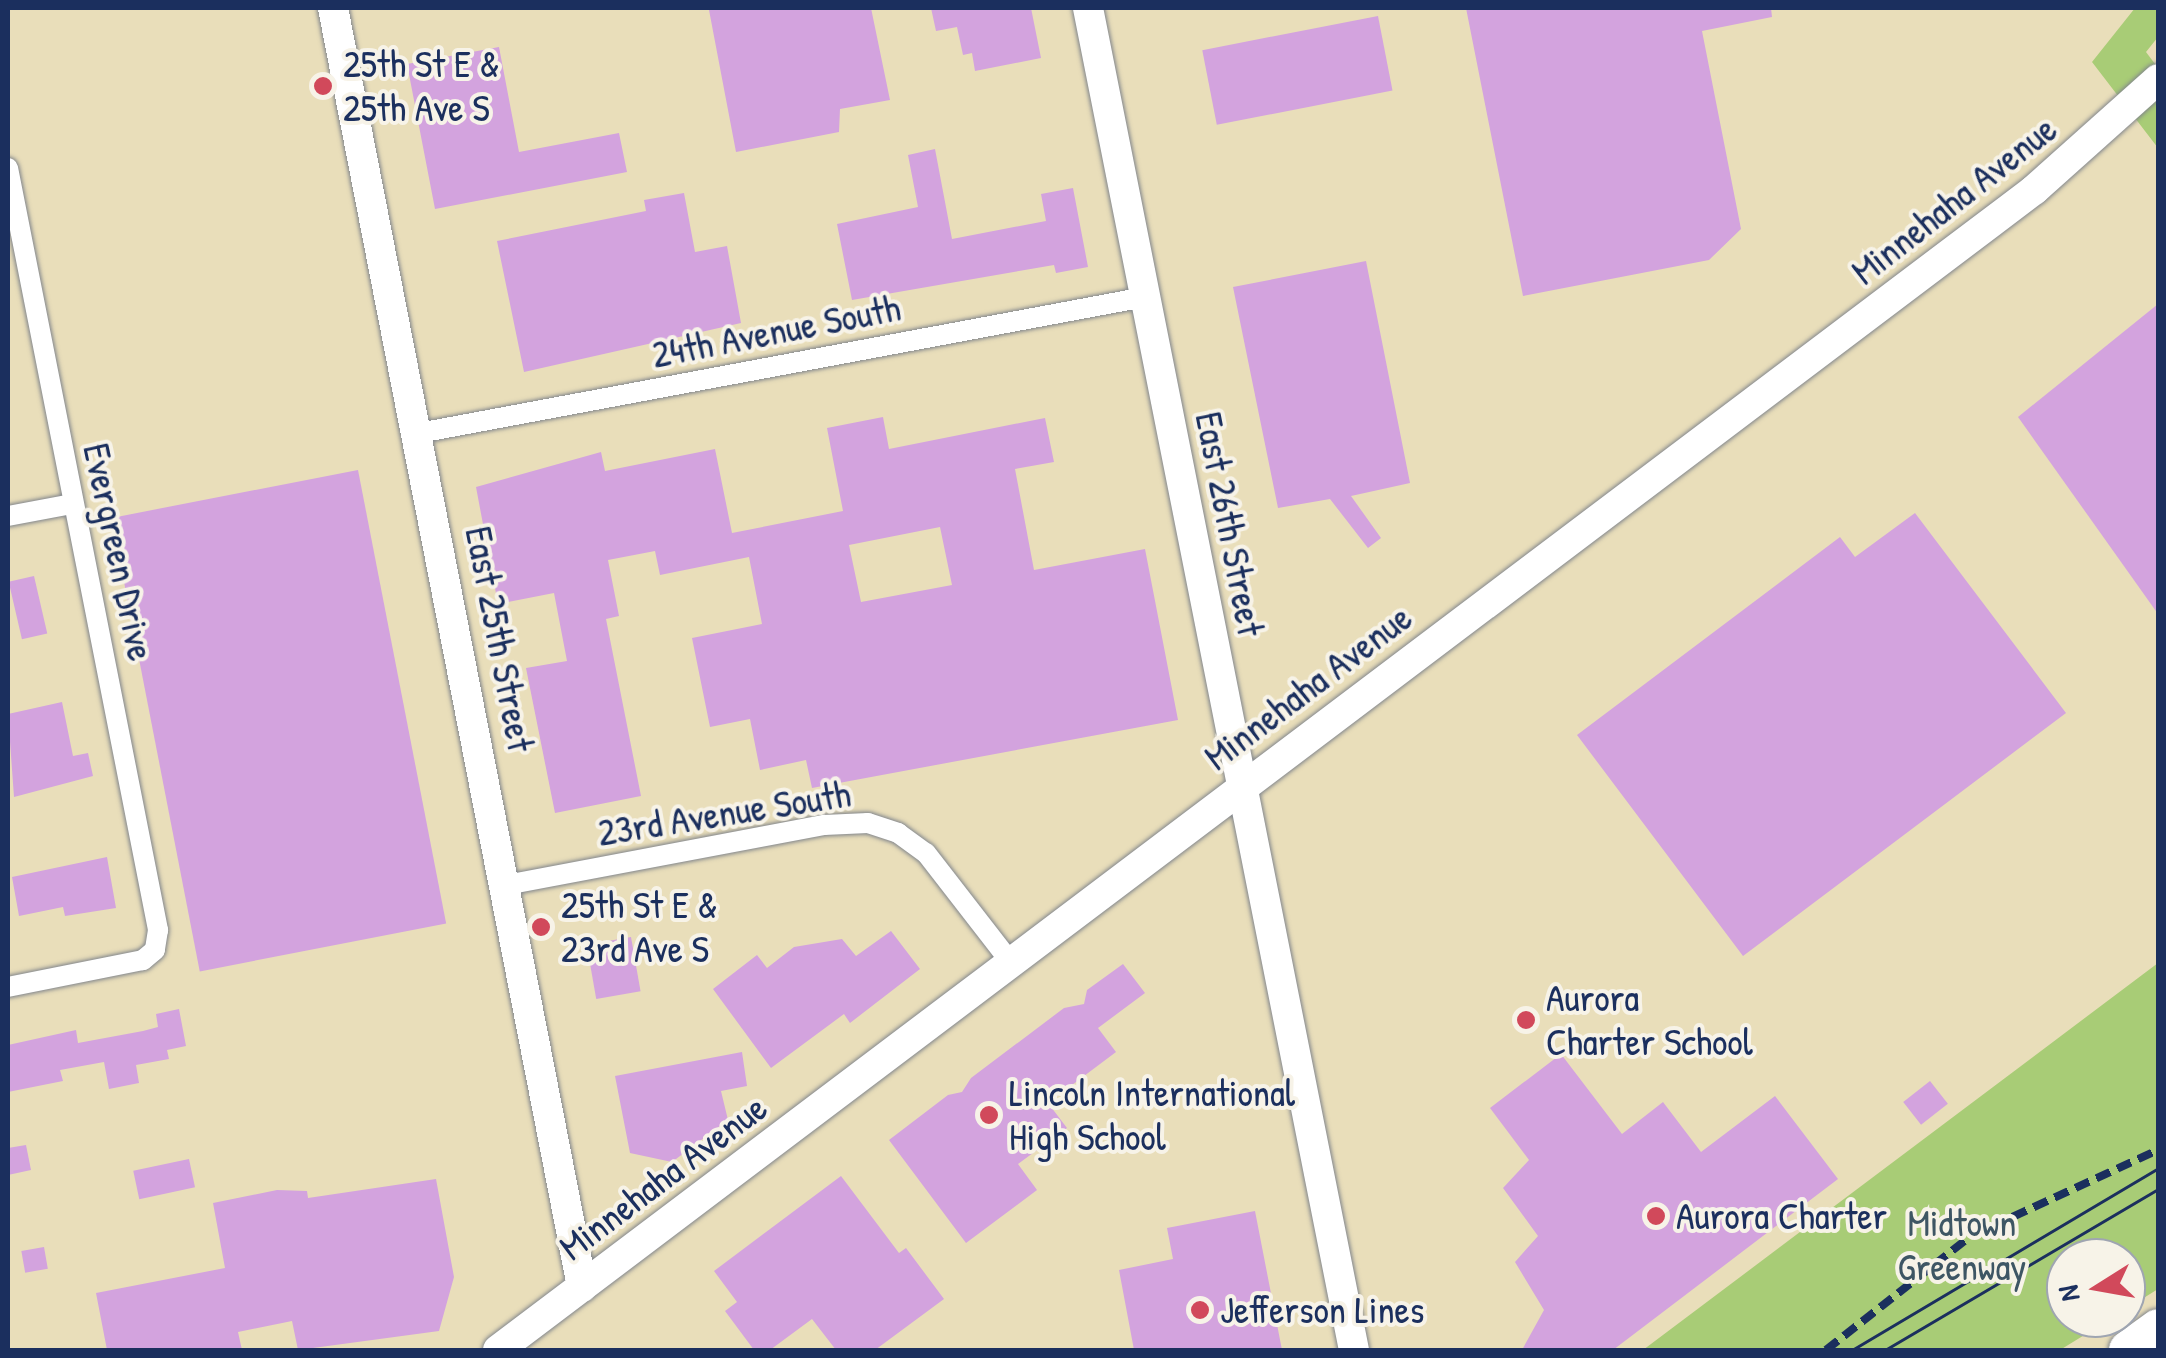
<!DOCTYPE html>
<html>
<head>
<meta charset="utf-8">
<style>
	body { margin:0 }
	#map { position:relative; width:2166px; height:1358px; overflow:hidden; background:#e9deba; font-family:"Patrick Hand",sans-serif }
	div>[style] { position:absolute }
	.green>* { inset:0; background:#a8cc76 }
	.building>* { inset:0; background:#d3a3de; transform-origin:0 0 }
	.roads { filter:drop-shadow(0 0 2px #82868c) drop-shadow(0 0 2px #82868c) }
	.street>* { height:20px; margin:-10px; padding:0 10px; transform-origin:10px; border-radius:10px; background:#fff }
	.secondary>* { height:30px; margin:-15px; padding:0 15px; transform-origin:15px; border-radius:15px; background:#fff }
	.highway>* { height:38px; margin:-19px; padding:0 19px; transform-origin:19px; border-radius:19px; background:#fff }
	.tram>* { height:2.5px; margin:-1.25px; padding:0 1.25px; transform-origin:1.25px; border-radius:1.25px; background:#1b2f5e }
	.rail>* { height:8px; margin-top:-4px; transform-origin:0; background:repeating-linear-gradient(90deg,#1b2f5e 0 15px,transparent 0 23px) }
	.dots>* { width:28px; height:28px; translate:-50% -50%; box-sizing:border-box; border:5px solid #f7f3e8; border-radius:50% }
	span { translate:-50% -50%; white-space:nowrap; text-align:center; line-height:1.15; -webkit-text-stroke:8px #f7f3e8; paint-order:stroke }
	.poi-label { font-size:38px; color:#1b2f5e }
	.left { translate:0 -50%; text-align:left }
	.street-label { font-size:38px; color:#1b2f5e }
	.park-label { font-size:38px; color:#3e5664 }
	.frame { position:absolute; inset:0; border:10px solid #1b2f5e; pointer-events:none }
	.north { position:absolute; left:2046px; top:1238px; width:100px; height:100px; box-sizing:border-box; background:#f7f3e8; border:2px solid #9fa5b1; border-radius:50%; rotate:259deg; font-size:28px; font-weight:700; line-height:40px; text-align:center; color:#1b2f5e }
	.north::after { content:''; display:block; margin:auto; width:35px; height:45px; background:#d1495b; clip-path:polygon(50% 0,100% 100%,50% 72%,0 100%) }
</style>
</head>
<body>
<div id="map">
	<div class="green">
		<i style="clip-path:polygon(2135px 8px,2158px 8px,2158px 37px,2146px 52px,2158px 68px,2158px 148px,2092px 62px)"></i>
		<i style="clip-path:polygon(2158px 963px,2158px 1289px,2126px 1309px,2126px 1258px,2066px 1258px,2066px 1318px,2112px 1318px,2060px 1350px,1643px 1350px)"></i>
	</div>
	<div class="building">
		<i style="clip-path:polygon(773px 8px,871px 8px,890px 100px,840px 109px,839px 132px,736px 152px,709px 10px)"></i>
		<i style="clip-path:polygon(931px 8px,1031px 8px,1041px 58px,975px 71px,972px 53px,963px 55px,957px 27px,936px 31px)"></i>
		<i style="clip-path:polygon(1466px 8px,1771px 8px,1772px 17px,1702px 31px,1741px 229px,1709px 260px,1523px 296px)"></i>
		<i style="left:1378px;top:16px;width:76px;height:179px;rotate:79deg"></i>
		<i style="clip-path:polygon(499px 47px,519px 152px,619px 133px,627px 172px,435px 209px,407px 64px)"></i>
		<i style="clip-path:polygon(935px 149px,952px 239px,1046px 221px,1041px 194px,1073px 188px,1088px 267px,1056px 273px,1054px 265px,852px 300px,837px 224px,918px 207px,908px 155px)"></i>
		<i style="clip-path:polygon(684px 193px,695px 252px,727px 246px,741px 323px,524px 372px,497px 241px,646px 211px,644px 200px)"></i>
		<i style="clip-path:polygon(1366px 261px,1410px 483px,1351px 496px,1381px 538px,1368px 548px,1330px 499px,1278px 508px,1233px 287px)"></i>
		<i style="clip-path:polygon(2158px 304px,2158px 614px,2018px 417px)"></i>
		<i style="clip-path:polygon(evenodd,883px 417px,889px 449px,1045px 418px,1054px 462px,1015px 469px,1034px 570px,1145px 549px,1178px 720px,812px 788px,806px 760px,760px 770px,750px 719px,710px 727px,692px 638px,762px 624px,749px 557px,660px 575px,655px 551px,608px 560px,619px 616px,606px 619px,641px 796px,555px 813px,526px 668px,567px 661px,554px 593px,498px 604px,476px 487px,601px 452px,605px 471px,715px 449px,732px 533px,843px 511px,827px 428px,883px 417px,940px 527px,952px 585px,861px 602px,849px 545px,940px 527px)"></i>
		<i style="left:358px;top:470px;width:462px;height:251px;rotate:79deg"></i>
		<i style="clip-path:polygon(1915px 513px,2066px 713px,1743px 956px,1577px 735px,1840px 537px,1855px 557px)"></i>
		<i style="left:34px;top:576px;width:59px;height:26px;rotate:77deg"></i>
		<i style="clip-path:polygon(62px 702px,73px 756px,88px 753px,93px 776px,14px 797px,8px 714px)"></i>
		<i style="clip-path:polygon(107px 857px,116px 908px,65px 916px,63px 907px,19px 916px,12px 877px)"></i>
		<i style="clip-path:polygon(891px 931px,920px 969px,850px 1023px,844px 1014px,771px 1068px,713px 989px,757px 955px,767px 968px,794px 947px,842px 939px,856px 956px)"></i>
		<i style="left:631px;top:937px;width:55px;height:45px;rotate:80deg"></i>
		<i style="clip-path:polygon(1123px 964px,1145px 993px,1098px 1028px,1116px 1052px,1048px 1103px,1067px 1128px,1018px 1164px,1037px 1190px,966px 1243px,889px 1140px,948px 1095px,962px 1092px,971px 1078px,1064px 1008px,1084px 1004px,1087px 990px)"></i>
		<i style="clip-path:polygon(179px 1009px,186px 1046px,167px 1050px,169px 1059px,136px 1065px,139px 1083px,109px 1089px,104px 1062px,60px 1070px,63px 1081px,8px 1092px,8px 1045px,76px 1030px,78px 1043px,143px 1031px,158px 1027px,156px 1014px)"></i>
		<i style="clip-path:polygon(742px 1052px,747px 1086px,721px 1091px,728px 1120px,672px 1162px,630px 1153px,615px 1076px)"></i>
		<i style="clip-path:polygon(1561px 1054px,1622px 1134px,1663px 1102px,1701px 1152px,1775px 1096px,1838px 1179px,1613px 1350px,1522px 1350px,1544px 1310px,1515px 1262px,1538px 1236px,1503px 1188px,1529px 1160px,1490px 1108px)"></i>
		<i style="left:1930px;top:1081px;width:29px;height:34px;rotate:52deg"></i>
		<i style="clip-path:polygon(26px 1145px,31px 1170px,8px 1175px,8px 1148px)"></i>
		<i style="left:189px;top:1159px;width:29px;height:57px;rotate:78deg"></i>
		<i style="clip-path:polygon(841px 1176px,899px 1253px,906px 1248px,944px 1299px,875px 1350px,836px 1350px,812px 1319px,770px 1350px,754px 1350px,725px 1311px,737px 1302px,714px 1271px)"></i>
		<i style="clip-path:polygon(436px 1179px,454px 1277px,439px 1331px,298px 1350px,292px 1321px,238px 1332px,242px 1350px,107px 1350px,96px 1293px,225px 1268px,213px 1203px,277px 1190px,307px 1191px,308px 1198px)"></i>
		<i style="clip-path:polygon(1255px 1211px,1282px 1350px,1134px 1350px,1119px 1270px,1173px 1259px,1167px 1228px)"></i>
		<i style="left:44px;top:1247px;width:22px;height:23px;rotate:80deg"></i>
	</div>
	<div class="roads">
		<div class="street">
			<i style="left:8px;top:168px;width:777px;rotate:78.86deg"></i>
			<i style="left:158px;top:930px;width:20px;rotate:99deg"></i>
			<i style="left:155px;top:950px;width:16px;rotate:140deg"></i>
			<i style="left:143px;top:960px;width:138px;rotate:168.7deg"></i>
			<i style="left:419px;top:433px;width:739px;rotate:-10.61deg"></i>
			<i style="left:8px;top:516px;width:65px;rotate:-10.6deg"></i>
			<i style="left:506px;top:885px;width:324px;rotate:-10.7deg"></i>
			<i style="left:824px;top:825px;width:44px;rotate:-2.6deg"></i>
			<i style="left:868px;top:823px;width:32px;rotate:18deg"></i>
			<i style="left:898px;top:833px;width:34px;rotate:36deg"></i>
			<i style="left:926px;top:853px;width:140px;rotate:52.2deg"></i>
		</div>
		<div class="secondary">
			<i style="left:333px;top:8px;width:1303px;rotate:78.98deg"></i>
			<i style="left:1088px;top:8px;width:1368px;rotate:78.79deg"></i>
			<i style="left:498px;top:1350px;width:1925px;rotate:-37.06deg"></i>
			<i style="left:2034px;top:190px;width:166px;rotate:-41.8deg"></i>
		</div>
		<div class="highway">
			<i style="left:2128px;top:1350px;width:37px;rotate:-36deg"></i>
		</div>
	</div>
	<div class="tram">
		<i style="left:1852px;top:1350px;width:356px;rotate:-30.7deg"></i>
		<i style="left:1885px;top:1350px;width:317px;rotate:-30.5deg"></i>
	</div>
	<div class="rail">
		<i style="left:1826px;top:1350px;width:184px;rotate:-38.2deg"></i>
		<i style="left:1971px;top:1236px;width:206px;rotate:-24.7deg"></i>
	</div>
	<div class="dots">
		<i style="left:323px;top:86px;background:#d1495b"></i>
		<i style="left:541px;top:927px;background:#d1495b"></i>
		<i style="left:1526px;top:1020px;background:#d1495b"></i>
		<i style="left:989px;top:1115px;background:#d1495b"></i>
		<i style="left:1656px;top:1216px;background:#d1495b"></i>
		<i style="left:1200px;top:1310px;background:#d1495b"></i>
	</div>
	<div class="poi-label">
		<span class="left" style="left:343px;top:86px">25th St E &amp;<br>25th Ave S</span>
		<span class="left" style="left:561px;top:927px">25th St E &amp;<br>23rd Ave S</span>
		<span class="left" style="left:1546px;top:1020px">Aurora<br>Charter School</span>
		<span class="left" style="left:1009px;top:1115px">Lincoln International<br>High School</span>
		<span class="left" style="left:1676px;top:1216px">Aurora Charter</span>
		<span class="left" style="left:1220px;top:1310px">Jefferson Lines</span>
	</div>
	<div class="street-label">
		<span style="left:1954px;top:200px;rotate:-38deg">Minnehaha Avenue</span>
		<span style="left:776px;top:331px;rotate:-11deg">24th Avenue South</span>
		<span style="left:1230px;top:524px;rotate:79deg">East 26th Street</span>
		<span style="left:119px;top:552px;rotate:78deg">Evergreen Drive</span>
		<span style="left:500px;top:639px;rotate:79deg">East 25th Street</span>
		<span style="left:1308px;top:687px;rotate:-37deg">Minnehaha Avenue</span>
		<span style="left:724px;top:813px;rotate:-9deg">23rd Avenue South</span>
		<span style="left:663px;top:1177px;rotate:-37deg">Minnehaha Avenue</span>
	</div>
	<div class="park-label">
		<span style="left:1962px;top:1245px">Midtown<br>Greenway</span>
	</div>
	<div class="frame"></div>
	<div class="north">N</div>
</div>
</body>
</html>
